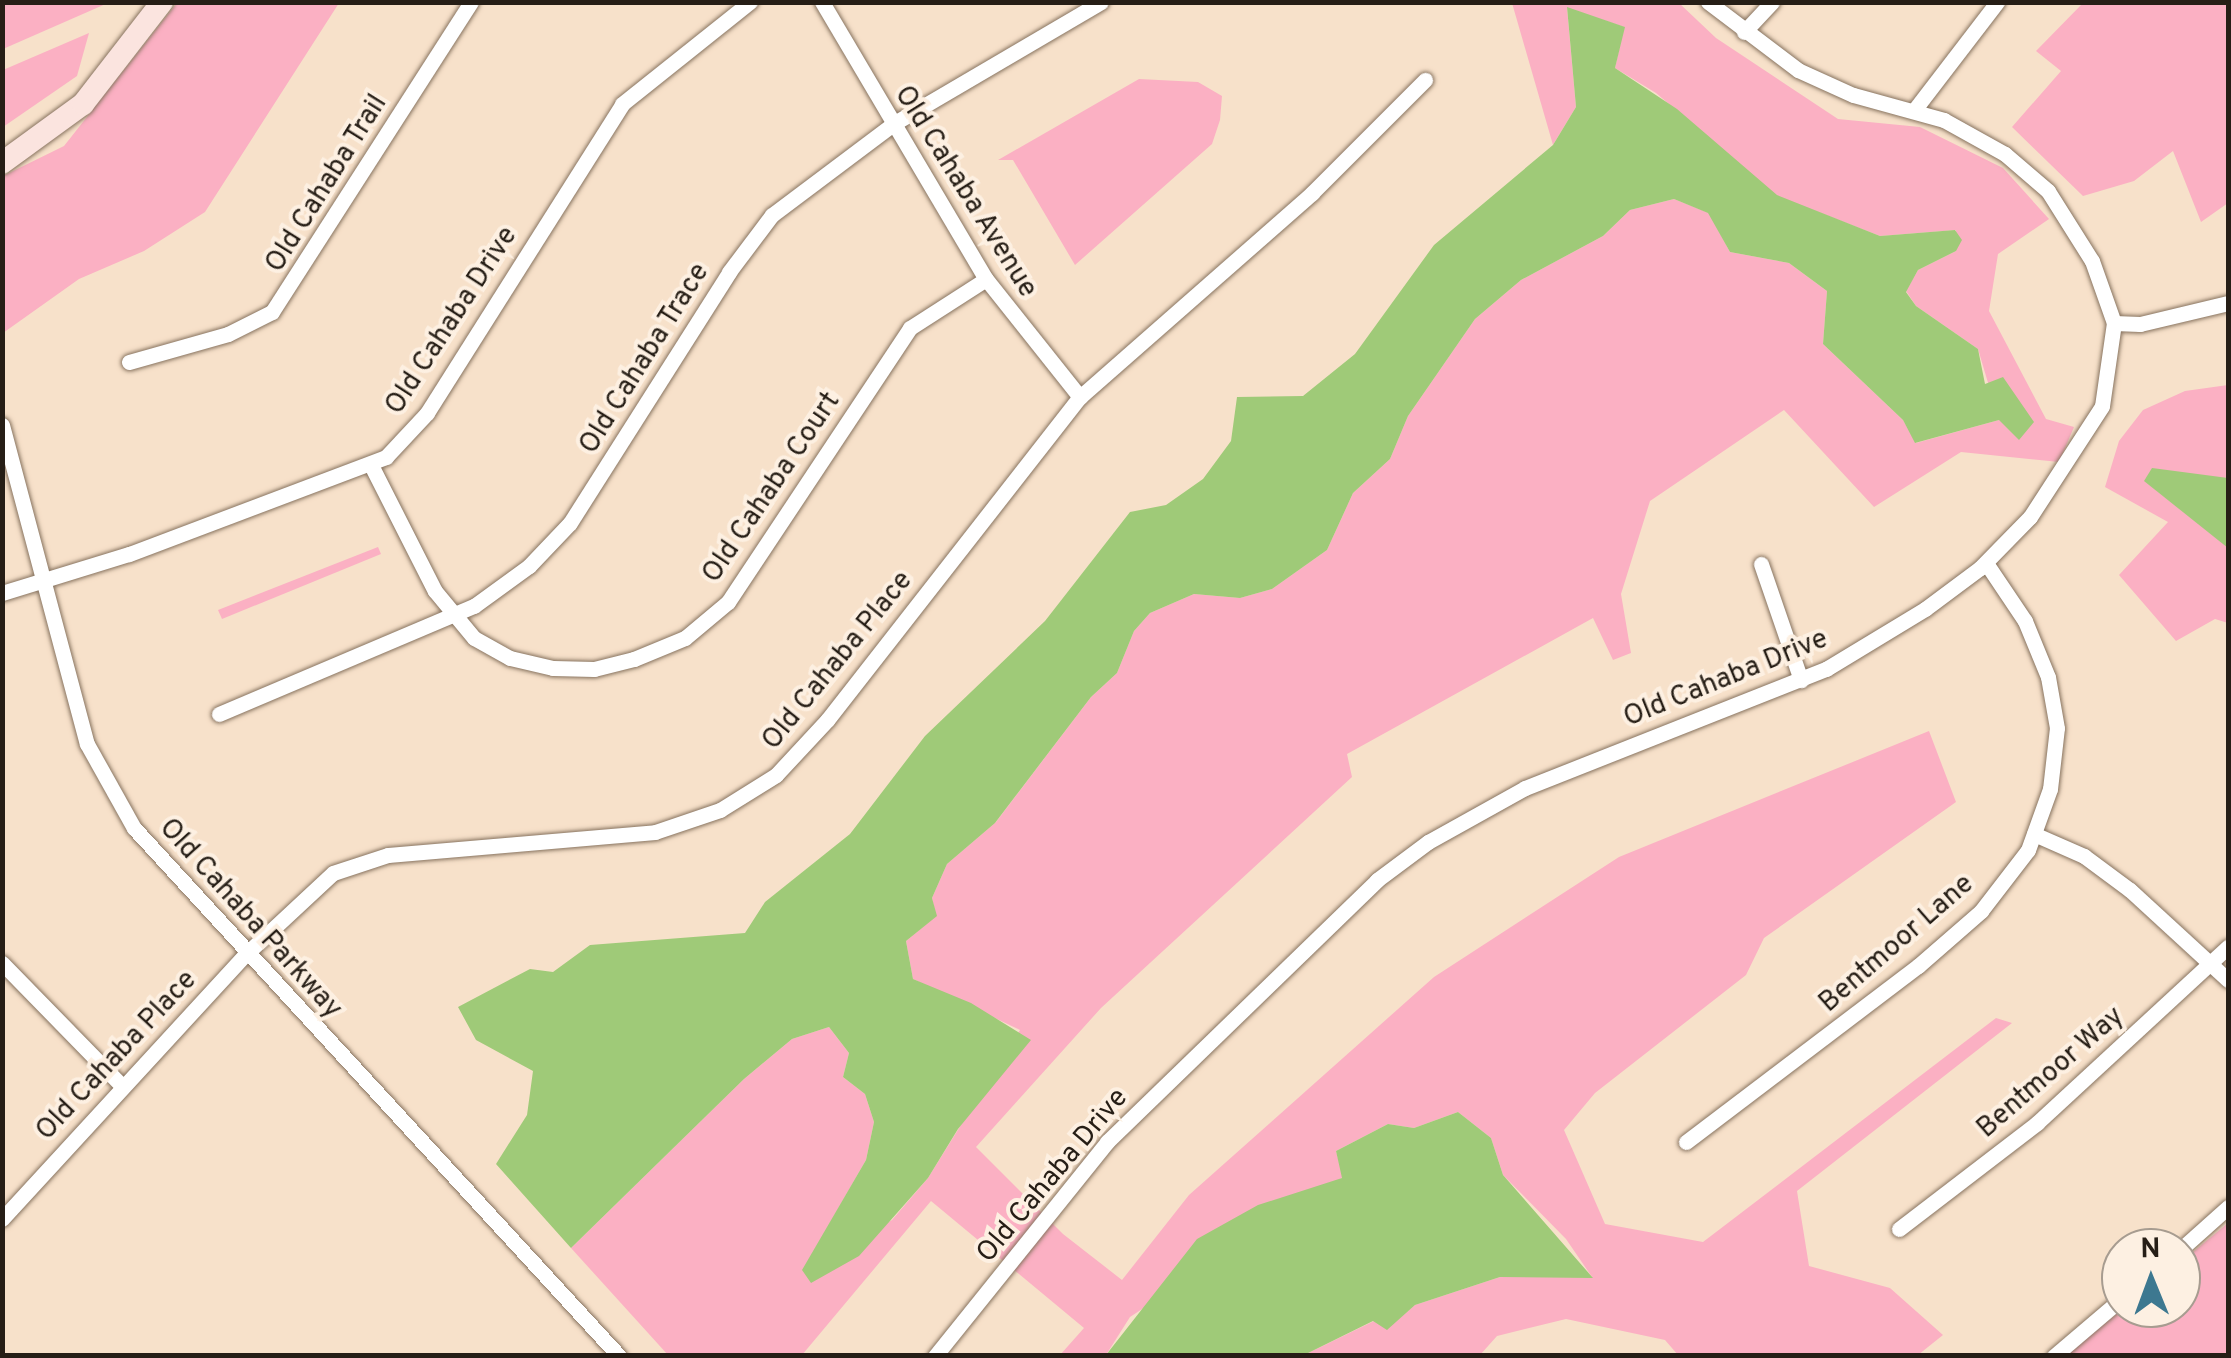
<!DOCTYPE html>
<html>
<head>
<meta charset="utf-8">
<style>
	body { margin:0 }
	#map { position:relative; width:2231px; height:1358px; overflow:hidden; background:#f7e1ca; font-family:Overpass,sans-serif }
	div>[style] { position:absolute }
	.green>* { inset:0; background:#fbb0c3 }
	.water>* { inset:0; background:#9fca78 }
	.roads { filter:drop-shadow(0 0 2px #87735f) drop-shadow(0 0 2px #87735f) }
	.street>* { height:15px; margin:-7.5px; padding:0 7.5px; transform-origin:7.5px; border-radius:7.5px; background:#fff }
	.secondary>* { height:22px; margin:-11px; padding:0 11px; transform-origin:11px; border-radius:11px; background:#fbe4df }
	span { translate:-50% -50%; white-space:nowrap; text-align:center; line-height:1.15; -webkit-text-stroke:8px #fdf0e2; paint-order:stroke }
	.street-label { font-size:28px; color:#261e16 }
	.frame { position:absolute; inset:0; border:5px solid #261e16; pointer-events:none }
	.north { position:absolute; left:2101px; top:1228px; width:100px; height:100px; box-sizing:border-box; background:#fdf0e2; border:2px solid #a79c90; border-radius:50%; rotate:359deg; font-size:28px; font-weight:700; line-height:40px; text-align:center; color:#261e16 }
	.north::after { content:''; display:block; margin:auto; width:35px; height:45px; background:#3d7890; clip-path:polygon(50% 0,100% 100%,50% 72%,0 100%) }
</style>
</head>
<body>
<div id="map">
	<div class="green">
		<i style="clip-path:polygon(3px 2px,108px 2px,108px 3px,3px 49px)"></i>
		<i style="clip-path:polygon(177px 3px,339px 3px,205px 212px,144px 251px,79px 279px,3px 333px,3px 176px,64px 146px)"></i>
		<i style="clip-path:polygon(1512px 3px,1679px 3px,1716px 38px,1838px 119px,1920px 127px,2003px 168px,2049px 219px,1998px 254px,1989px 311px,2046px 419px,2074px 427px,2059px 462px,1961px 452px,1874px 507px,1784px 410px,1650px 501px,1621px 594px,1631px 653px,1613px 660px,1593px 618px,1347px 754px,1352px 777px,1101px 1008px,976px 1147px,1063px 1234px,1122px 1280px,1189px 1195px,1434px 977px,1619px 857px,1929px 731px,1956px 802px,1764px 938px,1746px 975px,1595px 1093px,1564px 1130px,1605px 1224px,1703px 1242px,1996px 1018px,2012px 1023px,1797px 1191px,1809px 1266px,1890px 1288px,1943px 1335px,1918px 1355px,1678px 1355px,1665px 1340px,1566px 1319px,1497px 1336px,1480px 1355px,1304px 1355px,1374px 1321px,1387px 1329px,1415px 1305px,1500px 1277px,1592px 1277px,1566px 1239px,1503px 1175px,1491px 1138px,1458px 1112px,1414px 1128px,1388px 1124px,1336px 1151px,1343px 1177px,1130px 1317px,1106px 1355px,1060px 1355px,1084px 1328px,931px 1201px,802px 1355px,668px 1355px,571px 1248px,744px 1079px,792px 1039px,829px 1027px,849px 1053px,843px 1077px,865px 1094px,874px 1122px,866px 1160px,803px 1270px,892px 1220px,928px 1178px,1020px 1030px,913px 979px,906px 941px,936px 916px,932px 898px,947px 864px,996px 822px,1091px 697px,1117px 673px,1134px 631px,1150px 613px,1194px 594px,1240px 598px,1272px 589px,1327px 550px,1353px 493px,1390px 459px,1408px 416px,1475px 319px,1521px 280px,1603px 236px,1630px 210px,1674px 199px,1709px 213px,1730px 252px,1789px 263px,1827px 291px,1823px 344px,1903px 420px,1916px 443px,1999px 420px,1978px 349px,1916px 306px,1906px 291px,1918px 270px,1956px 251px,1956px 230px,1880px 236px,1777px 196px,1656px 93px,1615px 68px,1624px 27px,1567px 8px,1576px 107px,1553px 145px)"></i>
		<i style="clip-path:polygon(2083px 3px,2228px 3px,2228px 203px,2201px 222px,2173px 151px,2134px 181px,2083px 196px,2012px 127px,2061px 71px,2036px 51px)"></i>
		<i style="clip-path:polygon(89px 33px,77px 76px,3px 127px,3px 70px)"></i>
		<i style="clip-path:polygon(1139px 79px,1198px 82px,1222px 96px,1220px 120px,1212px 144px,1075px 265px,1013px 160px,998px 160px)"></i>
		<i style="clip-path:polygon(2228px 385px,2228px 623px,2215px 619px,2176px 641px,2119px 575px,2168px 522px,2105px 487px,2119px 441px,2143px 410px,2185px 391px)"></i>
		<i style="clip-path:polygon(378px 547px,381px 554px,222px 619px,218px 610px)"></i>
		<i style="clip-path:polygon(2228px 1223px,2228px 1355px,2065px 1356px,2124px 1308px,2181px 1308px,2181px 1262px)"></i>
	</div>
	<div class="water">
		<i style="clip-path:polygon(1567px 7px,1625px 27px,1615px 68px,1677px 109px,1777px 195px,1880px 236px,1955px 230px,1962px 240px,1956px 251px,1918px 270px,1906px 292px,1916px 306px,1978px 349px,1985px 384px,2003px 377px,2034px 422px,2019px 440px,1999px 420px,1915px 443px,1903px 420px,1823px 344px,1827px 291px,1789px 263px,1730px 252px,1708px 213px,1674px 199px,1630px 210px,1603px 236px,1521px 280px,1475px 319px,1408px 416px,1390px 459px,1353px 493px,1327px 550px,1272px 589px,1240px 598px,1194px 594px,1150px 613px,1134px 631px,1117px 673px,1091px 697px,995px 823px,947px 864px,932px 898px,937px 916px,906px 941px,913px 979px,971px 1003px,1031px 1040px,958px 1129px,928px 1178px,859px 1256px,811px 1283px,802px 1270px,866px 1160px,874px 1122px,865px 1094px,843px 1077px,849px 1053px,829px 1027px,792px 1039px,744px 1079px,571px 1248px,496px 1164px,527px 1115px,533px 1071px,476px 1040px,458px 1007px,530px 969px,553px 972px,590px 945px,745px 933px,765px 902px,850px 834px,925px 736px,1045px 621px,1130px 512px,1166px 505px,1203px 479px,1231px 441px,1237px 397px,1303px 396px,1355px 354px,1434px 245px,1553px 145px,1576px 107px)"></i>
		<i style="clip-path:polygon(2152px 468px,2228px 478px,2228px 548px,2144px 481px)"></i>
		<i style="clip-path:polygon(1458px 1112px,1491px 1138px,1503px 1175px,1593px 1278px,1500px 1277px,1415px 1305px,1387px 1330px,1373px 1321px,1304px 1355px,1106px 1355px,1197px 1239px,1258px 1205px,1342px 1178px,1336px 1151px,1388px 1124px,1414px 1128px)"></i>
	</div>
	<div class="roads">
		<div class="street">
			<i style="left:822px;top:2px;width:322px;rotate:59.4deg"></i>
			<i style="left:986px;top:279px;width:151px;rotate:51.5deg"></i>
			<i style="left:1744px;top:32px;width:41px;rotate:-47deg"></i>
			<i style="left:1915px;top:109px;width:135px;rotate:-52.5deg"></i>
			<i style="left:2114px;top:323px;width:26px;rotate:2deg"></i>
			<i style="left:2140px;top:324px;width:90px;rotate:-13.4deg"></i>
			<i style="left:129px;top:362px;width:103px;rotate:-15.8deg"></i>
			<i style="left:228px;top:334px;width:49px;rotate:-26.6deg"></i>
			<i style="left:272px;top:312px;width:368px;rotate:-57.3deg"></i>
			<i style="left:2px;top:425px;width:330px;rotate:75.1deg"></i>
			<i style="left:87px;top:744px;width:96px;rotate:60.8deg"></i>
			<i style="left:134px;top:828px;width:717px;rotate:47.43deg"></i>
			<i style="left:371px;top:465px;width:141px;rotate:63.1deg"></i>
			<i style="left:435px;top:591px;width:61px;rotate:50.3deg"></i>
			<i style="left:474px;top:638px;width:41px;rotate:29.1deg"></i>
			<i style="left:510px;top:658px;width:44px;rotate:13.1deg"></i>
			<i style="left:553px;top:668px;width:41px;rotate:1.4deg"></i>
			<i style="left:594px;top:669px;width:41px;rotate:-14deg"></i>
			<i style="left:634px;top:659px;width:55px;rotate:-22.4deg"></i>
			<i style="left:685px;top:638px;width:56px;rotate:-39.9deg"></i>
			<i style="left:728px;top:602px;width:329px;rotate:-56.4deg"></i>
			<i style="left:910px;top:328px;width:90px;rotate:-32.8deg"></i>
			<i style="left:1761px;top:564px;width:123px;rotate:71deg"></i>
			<i style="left:2px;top:593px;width:133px;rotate:-17.1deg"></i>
			<i style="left:129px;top:554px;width:275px;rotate:-20.7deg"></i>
			<i style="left:386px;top:457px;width:60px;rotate:-47deg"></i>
			<i style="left:427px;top:413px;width:365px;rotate:-57.7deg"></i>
			<i style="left:622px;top:104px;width:164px;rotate:-38.6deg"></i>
			<i style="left:219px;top:714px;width:277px;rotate:-23deg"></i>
			<i style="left:474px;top:606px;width:68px;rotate:-36deg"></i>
			<i style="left:529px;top:566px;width:59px;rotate:-46.4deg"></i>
			<i style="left:570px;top:523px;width:297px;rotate:-57.6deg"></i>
			<i style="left:729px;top:272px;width:71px;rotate:-53deg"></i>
			<i style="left:772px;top:215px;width:151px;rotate:-36.9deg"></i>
			<i style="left:893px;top:124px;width:241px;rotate:-30.4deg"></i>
			<i style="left:2034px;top:834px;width:55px;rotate:23.7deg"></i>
			<i style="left:2084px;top:856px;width:57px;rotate:36.5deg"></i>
			<i style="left:2130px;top:890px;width:133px;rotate:42.6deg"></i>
			<i style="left:2px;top:963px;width:173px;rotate:45.7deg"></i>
			<i style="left:1686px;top:1142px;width:291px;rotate:-37.2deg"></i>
			<i style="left:1918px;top:966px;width:84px;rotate:-41.1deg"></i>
			<i style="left:1981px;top:911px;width:77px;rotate:-52.4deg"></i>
			<i style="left:2028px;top:850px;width:65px;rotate:-70.2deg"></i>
			<i style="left:2050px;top:789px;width:61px;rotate:-83.5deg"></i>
			<i style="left:2057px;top:728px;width:52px;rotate:-100deg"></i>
			<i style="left:2048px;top:677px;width:61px;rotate:-112.3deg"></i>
			<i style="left:2025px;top:621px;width:70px;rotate:-123.9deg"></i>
			<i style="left:2px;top:1219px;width:362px;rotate:-47.4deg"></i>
			<i style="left:247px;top:953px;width:117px;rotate:-42.9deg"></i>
			<i style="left:333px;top:873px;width:58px;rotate:-18.1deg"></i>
			<i style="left:388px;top:855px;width:268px;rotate:-4.9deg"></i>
			<i style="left:655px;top:832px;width:69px;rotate:-18.7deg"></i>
			<i style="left:720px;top:810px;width:66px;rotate:-32deg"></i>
			<i style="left:776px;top:775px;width:76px;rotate:-47.1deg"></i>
			<i style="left:828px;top:719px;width:409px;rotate:-52deg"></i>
			<i style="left:1080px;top:397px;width:309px;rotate:-41.3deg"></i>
			<i style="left:1312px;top:193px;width:160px;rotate:-45deg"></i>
			<i style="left:1899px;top:1229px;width:174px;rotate:-37.5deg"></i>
			<i style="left:2037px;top:1123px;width:260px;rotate:-42.7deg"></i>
			<i style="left:2181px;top:1249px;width:63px;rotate:-41.8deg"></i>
			<i style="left:935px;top:1356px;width:275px;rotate:-51.2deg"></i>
			<i style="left:1107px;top:1142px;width:376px;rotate:-44.1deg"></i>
			<i style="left:1377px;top:880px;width:64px;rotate:-36.7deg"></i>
			<i style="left:1428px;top:842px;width:111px;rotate:-29.1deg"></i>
			<i style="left:1525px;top:788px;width:324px;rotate:-21.6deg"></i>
			<i style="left:1826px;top:669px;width:116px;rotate:-31.2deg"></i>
			<i style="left:1925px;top:609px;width:69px;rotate:-36.7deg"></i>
			<i style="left:1980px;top:568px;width:71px;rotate:-45.6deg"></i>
			<i style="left:2030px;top:517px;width:132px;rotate:-57deg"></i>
			<i style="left:2102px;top:406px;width:84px;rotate:-81.8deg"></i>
			<i style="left:2114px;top:323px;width:66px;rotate:-109.5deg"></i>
			<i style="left:2092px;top:261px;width:83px;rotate:-122.2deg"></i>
			<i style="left:2048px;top:191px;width:57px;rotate:-139.3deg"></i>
			<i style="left:2005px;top:154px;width:70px;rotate:-150.9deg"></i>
			<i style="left:1944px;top:120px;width:94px;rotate:-164.6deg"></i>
			<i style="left:1853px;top:95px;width:60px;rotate:-155.6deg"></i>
			<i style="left:1798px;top:70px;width:113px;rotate:-142.9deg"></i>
			<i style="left:2054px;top:1356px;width:88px;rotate:-40.4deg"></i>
		</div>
		<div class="secondary">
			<i style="left:2px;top:163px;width:100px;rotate:-36.1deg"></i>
			<i style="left:83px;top:104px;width:129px;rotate:-52.2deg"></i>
		</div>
	</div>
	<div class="street-label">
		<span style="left:327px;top:184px;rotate:-58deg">Old Cahaba Trail</span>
		<span style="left:965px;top:192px;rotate:58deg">Old Cahaba Avenue</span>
		<span style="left:452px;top:321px;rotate:-57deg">Old Cahaba Drive</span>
		<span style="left:645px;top:359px;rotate:-58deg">Old Cahaba Trace</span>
		<span style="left:772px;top:488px;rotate:-56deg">Old Cahaba Court</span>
		<span style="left:838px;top:661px;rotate:-51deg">Old Cahaba Place</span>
		<span style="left:1726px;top:679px;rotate:-22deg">Old Cahaba Drive</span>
		<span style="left:250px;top:919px;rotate:48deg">Old Cahaba Parkway</span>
		<span style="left:1897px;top:944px;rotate:-41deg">Bentmoor Lane</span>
		<span style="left:117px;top:1056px;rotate:-47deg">Old Cahaba Place</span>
		<span style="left:2051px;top:1073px;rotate:-41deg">Bentmoor Way</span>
		<span style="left:1053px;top:1176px;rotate:-50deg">Old Cahaba Drive</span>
	</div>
	<div class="frame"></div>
	<div class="north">N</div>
</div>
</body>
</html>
